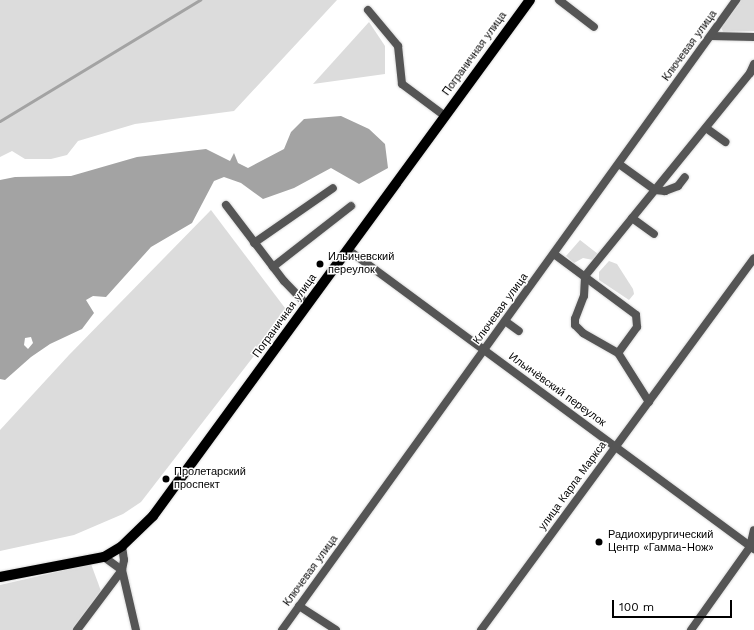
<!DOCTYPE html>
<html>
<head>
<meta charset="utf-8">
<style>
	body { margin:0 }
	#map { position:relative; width:754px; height:630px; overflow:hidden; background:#fff; font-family:"Work Sans",sans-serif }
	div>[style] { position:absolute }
	.green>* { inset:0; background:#dcdcdc }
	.water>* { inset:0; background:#a3a3a3 }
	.stream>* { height:2.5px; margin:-1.25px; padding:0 1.25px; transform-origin:1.25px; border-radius:1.25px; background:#a3a3a3 }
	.roads { filter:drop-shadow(0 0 1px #dbdbdb) drop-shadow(0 0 1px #dbdbdb) }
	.minor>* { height:8px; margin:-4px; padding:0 4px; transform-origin:4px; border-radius:4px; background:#555 }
	.major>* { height:10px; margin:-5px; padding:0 5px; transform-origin:5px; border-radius:5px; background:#000 }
	.dots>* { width:11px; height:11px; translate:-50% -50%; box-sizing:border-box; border:2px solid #fff; border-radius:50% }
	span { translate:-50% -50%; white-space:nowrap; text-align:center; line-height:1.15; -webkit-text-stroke:3px #fff; paint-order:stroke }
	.street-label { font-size:11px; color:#000 }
	.poi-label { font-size:11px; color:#000 }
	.left { translate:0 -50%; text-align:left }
	.scale { position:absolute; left:612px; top:600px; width:120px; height:18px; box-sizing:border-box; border:2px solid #000; border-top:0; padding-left:5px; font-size:12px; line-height:14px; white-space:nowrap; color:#000; -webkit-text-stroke:3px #fff; paint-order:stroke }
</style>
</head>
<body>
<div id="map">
	<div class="green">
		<i style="clip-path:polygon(0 0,337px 0,234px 111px,135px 124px,78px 141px,67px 155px,51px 159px,25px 159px,12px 151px,0 157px)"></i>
		<i style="clip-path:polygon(740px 0,754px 0,754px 31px,723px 32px,721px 27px)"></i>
		<i style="clip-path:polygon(369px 22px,385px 46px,385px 74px,313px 84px)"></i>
		<i style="clip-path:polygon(211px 210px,288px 312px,141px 502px,123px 514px,74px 535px,0 551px,0 430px,69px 355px)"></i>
		<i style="clip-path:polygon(580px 240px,598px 254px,593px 260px,583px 258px,574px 263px,566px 256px)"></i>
		<i style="clip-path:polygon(609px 261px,617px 264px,633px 289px,634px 294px,629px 300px,599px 280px,599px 272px)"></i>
		<i style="clip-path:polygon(91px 564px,101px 591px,73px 630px,0 630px,0 585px)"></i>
	</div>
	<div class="water">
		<i style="clip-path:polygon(evenodd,341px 116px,369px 129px,385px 144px,388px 168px,359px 184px,331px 168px,294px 188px,263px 199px,241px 183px,224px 177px,214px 181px,192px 223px,151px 247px,106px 297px,93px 296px,86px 300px,94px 313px,82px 329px,50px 344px,31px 357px,5px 380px,0 379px,0 180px,15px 177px,71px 176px,137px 157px,206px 149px,230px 161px,234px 153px,238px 163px,248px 168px,284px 149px,291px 132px,304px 119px,341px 116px,31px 337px,33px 343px,28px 349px,24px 345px,25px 338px,31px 337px)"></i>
	</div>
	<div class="stream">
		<i style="left:0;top:121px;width:234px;rotate:-31.2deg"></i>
	</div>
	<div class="roads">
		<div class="minor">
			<i style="left:559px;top:0;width:44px;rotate:37.6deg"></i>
			<i style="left:368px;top:10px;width:47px;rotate:50.2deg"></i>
			<i style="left:398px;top:46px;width:38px;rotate:84deg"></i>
			<i style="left:402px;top:84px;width:54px;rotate:36.7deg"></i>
			<i style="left:711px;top:36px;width:43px;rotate:1.3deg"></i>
			<i style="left:706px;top:128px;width:24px;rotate:36deg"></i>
			<i style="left:619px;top:164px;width:44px;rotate:35.8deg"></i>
			<i style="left:655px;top:190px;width:10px;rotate:6deg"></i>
			<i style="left:665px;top:191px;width:14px;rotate:-21deg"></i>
			<i style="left:678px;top:186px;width:11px;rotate:-52deg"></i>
			<i style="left:226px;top:205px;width:96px;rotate:52.7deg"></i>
			<i style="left:284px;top:281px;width:33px;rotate:46deg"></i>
			<i style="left:632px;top:218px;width:27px;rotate:36deg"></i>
			<i style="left:254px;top:243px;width:96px;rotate:-34.8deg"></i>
			<i style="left:347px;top:249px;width:506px;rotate:36.39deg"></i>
			<i style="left:554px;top:254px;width:102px;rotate:36.6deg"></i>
			<i style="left:636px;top:315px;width:12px;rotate:85deg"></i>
			<i style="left:637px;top:327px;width:32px;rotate:126deg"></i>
			<i style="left:273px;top:267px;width:99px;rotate:-38deg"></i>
			<i style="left:505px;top:321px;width:17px;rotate:36deg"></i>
			<i style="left:649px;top:402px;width:58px;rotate:-122.3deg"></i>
			<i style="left:618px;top:353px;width:40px;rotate:-150.3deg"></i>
			<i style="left:583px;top:333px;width:11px;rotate:-135deg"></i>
			<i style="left:575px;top:325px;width:6px;rotate:-90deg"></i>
			<i style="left:575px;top:319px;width:25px;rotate:-69deg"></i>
			<i style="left:584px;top:296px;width:20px;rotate:-87deg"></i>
			<i style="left:585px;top:276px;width:262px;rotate:-50.9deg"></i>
			<i style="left:750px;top:73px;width:10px;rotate:-66deg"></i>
			<i style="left:122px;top:546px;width:14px;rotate:82deg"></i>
			<i style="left:124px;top:560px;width:10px;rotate:101deg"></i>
			<i style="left:122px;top:570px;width:62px;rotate:76.9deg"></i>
			<i style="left:104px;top:557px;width:22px;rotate:36deg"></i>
			<i style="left:299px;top:606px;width:44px;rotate:33deg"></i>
			<i style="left:77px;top:630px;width:75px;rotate:-53.1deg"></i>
			<i style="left:282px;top:630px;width:777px;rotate:-54.22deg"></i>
			<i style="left:481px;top:630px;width:461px;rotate:-53.7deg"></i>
			<i style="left:691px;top:630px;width:102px;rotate:-54.6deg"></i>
			<i style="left:750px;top:547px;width:17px;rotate:-77deg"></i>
		</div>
		<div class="major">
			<i style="left:0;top:577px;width:106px;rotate:-10.9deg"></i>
			<i style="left:104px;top:557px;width:21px;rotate:-31deg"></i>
			<i style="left:122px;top:546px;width:43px;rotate:-44.1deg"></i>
			<i style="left:153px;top:516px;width:639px;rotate:-53.85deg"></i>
		</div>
	</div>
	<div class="dots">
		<i style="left:320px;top:264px;background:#000"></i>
		<i style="left:166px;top:479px;background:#000"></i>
		<i style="left:599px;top:542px;background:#000"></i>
	</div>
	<div class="street-label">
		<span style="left:690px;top:46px;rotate:-54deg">Ключевая улица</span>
		<span style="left:475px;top:54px;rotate:-54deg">Пограничная улица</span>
		<span style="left:501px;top:309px;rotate:-54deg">Ключевая улица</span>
		<span style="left:285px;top:316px;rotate:-54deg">Пограничная улица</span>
		<span style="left:557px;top:390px;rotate:36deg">Ильичёвский переулок</span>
		<span style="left:573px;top:486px;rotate:-54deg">улица Карла Маркса</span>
		<span style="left:311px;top:571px;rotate:-54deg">Ключевая улица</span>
	</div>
	<div class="poi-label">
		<span class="left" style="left:328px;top:264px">Ильичевский<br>переулок</span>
		<span class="left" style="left:174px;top:479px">Пролетарский<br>проспект</span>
		<span class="left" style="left:608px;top:542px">Радиохирургический<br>Центр «Гамма-Нож»</span>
	</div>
	<div class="scale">100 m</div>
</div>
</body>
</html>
